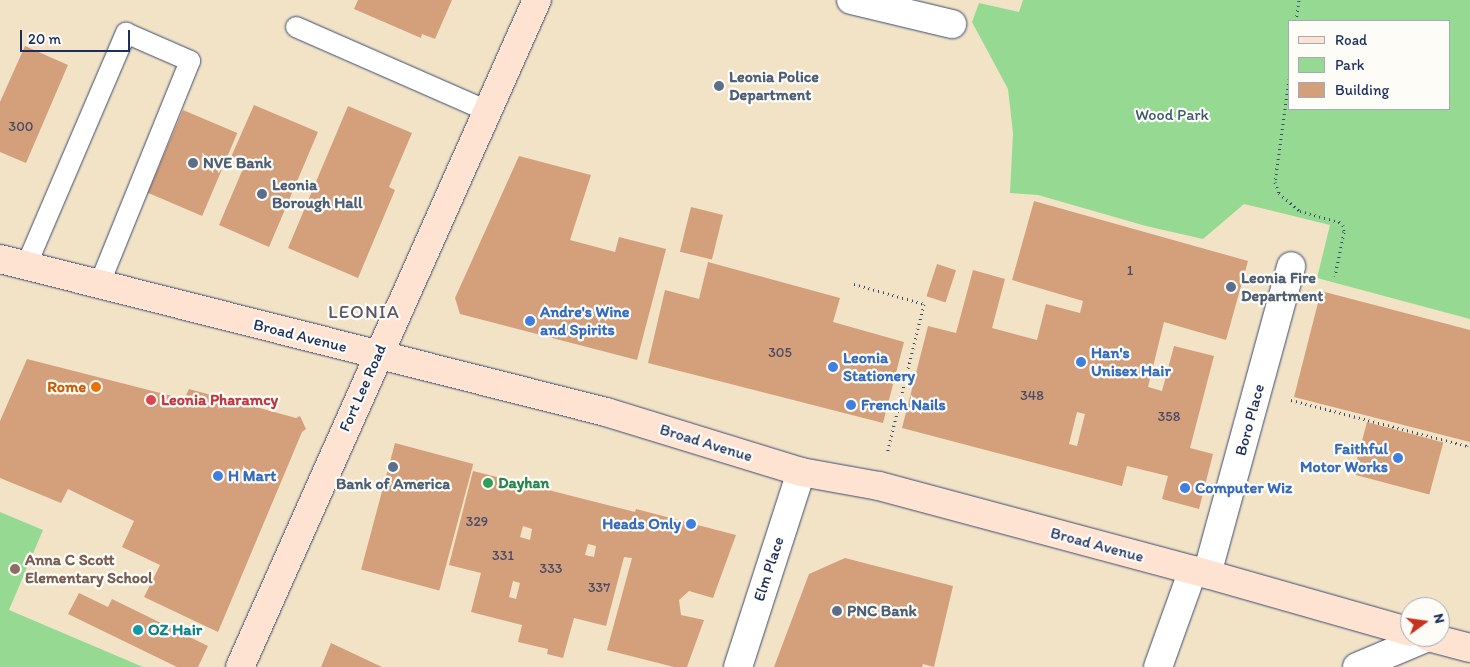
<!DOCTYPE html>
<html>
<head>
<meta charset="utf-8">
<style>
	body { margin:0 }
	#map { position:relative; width:1470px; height:667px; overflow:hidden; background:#f2e3c7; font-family:Itim,sans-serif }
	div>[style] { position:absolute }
	.green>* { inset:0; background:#95d992 }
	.building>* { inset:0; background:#d49f7b; transform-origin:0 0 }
	.path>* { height:3px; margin-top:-1.5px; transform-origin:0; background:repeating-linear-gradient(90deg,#3b4a6e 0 1px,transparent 0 5px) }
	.roads { filter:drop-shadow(0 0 1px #3b4a6e) drop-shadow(0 0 1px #3b4a6e) }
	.lane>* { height:20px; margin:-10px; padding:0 10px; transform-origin:10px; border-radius:10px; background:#fff }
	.street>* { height:28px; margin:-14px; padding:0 14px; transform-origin:14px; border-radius:14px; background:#fff }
	.secondary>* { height:28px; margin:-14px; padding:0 14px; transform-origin:14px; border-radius:14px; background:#fee3d2 }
	.dots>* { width:14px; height:14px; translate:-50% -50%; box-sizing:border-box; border:2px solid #fdfcf7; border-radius:50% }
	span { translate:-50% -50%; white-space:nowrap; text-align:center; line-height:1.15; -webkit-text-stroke:4.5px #fdfcf7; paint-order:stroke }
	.number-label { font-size:14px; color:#494b65 }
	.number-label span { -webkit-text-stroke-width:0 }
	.service-label { font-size:16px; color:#4e5e75; font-weight:700 }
	.left { translate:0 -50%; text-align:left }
	.park-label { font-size:16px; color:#3a5a6b }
	.shop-label { font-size:16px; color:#366cbe; font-weight:700 }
	.right { translate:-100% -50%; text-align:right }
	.street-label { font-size:16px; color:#1b2f5e }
	.food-label { font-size:16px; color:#c56008; font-weight:700 }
	.health-label { font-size:16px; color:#be3a42; font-weight:700 }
	.leisure-label { font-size:16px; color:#27864d; font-weight:700 }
	.education-label { font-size:16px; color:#785e54; font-weight:700 }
	.culture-label { font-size:16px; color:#0d838f; font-weight:700 }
	.quarter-label { font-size:19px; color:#5c5668; letter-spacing:1px }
	.legend { position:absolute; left:1288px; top:20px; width:162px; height:90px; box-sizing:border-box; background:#fdfcf7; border:1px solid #a3aaba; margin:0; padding:6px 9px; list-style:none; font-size:15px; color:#1b2f5e }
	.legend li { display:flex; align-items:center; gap:10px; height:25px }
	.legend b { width:25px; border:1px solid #a3aaba }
	.north { position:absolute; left:1400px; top:597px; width:50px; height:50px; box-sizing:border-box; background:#fdfcf7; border:1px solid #a3aaba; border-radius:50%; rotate:76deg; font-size:14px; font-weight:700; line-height:20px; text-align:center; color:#1b2f5e }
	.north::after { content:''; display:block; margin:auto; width:18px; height:22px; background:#c8321e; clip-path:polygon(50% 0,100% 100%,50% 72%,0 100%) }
	.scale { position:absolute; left:20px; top:30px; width:110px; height:22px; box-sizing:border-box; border:2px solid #1b2f5e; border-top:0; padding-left:6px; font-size:15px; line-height:18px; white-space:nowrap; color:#1b2f5e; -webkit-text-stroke:4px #fdfcf7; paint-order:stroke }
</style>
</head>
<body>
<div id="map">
	<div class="green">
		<i style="clip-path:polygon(evenodd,1023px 0,1470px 0,1470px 319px,1317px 278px,1330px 225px,1244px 204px,1203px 239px,1146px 226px,1038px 195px,1010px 193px,1013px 133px,1008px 89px,972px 22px,979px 3px,1019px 12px,1023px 0,1289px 21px,1449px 21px,1449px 109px,1289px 109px,1289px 21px)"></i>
		<i style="clip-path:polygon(0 512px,43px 530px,9px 610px,143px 667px,0 667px)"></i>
	</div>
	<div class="building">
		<i style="clip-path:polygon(358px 0,452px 0,435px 39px,422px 34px,421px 38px,354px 9px)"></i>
		<i style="clip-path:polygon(25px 46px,68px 65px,26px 163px,0 152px,0 102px)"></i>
		<i style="clip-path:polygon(254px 105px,318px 132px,269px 247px,219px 225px,245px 164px,231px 157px)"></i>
		<i style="clip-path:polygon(348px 106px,412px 133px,389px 187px,395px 190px,358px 278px,288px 248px)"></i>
		<i style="left:183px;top:110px;width:59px;height:90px;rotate:23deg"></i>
		<i style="clip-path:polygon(519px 156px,591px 175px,570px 240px,615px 252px,619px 237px,666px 249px,637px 360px,460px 314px,455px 298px)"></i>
		<i style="clip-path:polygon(evenodd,1034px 201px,1248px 261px,1226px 340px,1164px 322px,1148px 387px,1162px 391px,1174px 346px,1214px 356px,1190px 448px,1213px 454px,1199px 509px,1162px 499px,1168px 476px,1127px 466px,1122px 486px,902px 428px,928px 326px,956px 333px,973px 270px,1005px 279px,992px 328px,1037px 340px,1046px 304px,1080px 313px,1083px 301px,1012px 280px,1034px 201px,1077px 412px,1085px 414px,1077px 446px,1069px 444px,1077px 412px)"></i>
		<i style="left:691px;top:207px;width:33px;height:46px;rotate:14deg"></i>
		<i style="clip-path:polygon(708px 262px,840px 298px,833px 322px,904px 342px,883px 423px,648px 363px,665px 290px,699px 299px)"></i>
		<i style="left:937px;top:264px;width:20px;height:34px;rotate:18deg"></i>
		<i style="clip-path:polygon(1321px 291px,1470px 330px,1470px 442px,1294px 397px)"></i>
		<i style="clip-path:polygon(27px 359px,184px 399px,189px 389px,296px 418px,300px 416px,306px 429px,302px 432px,218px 632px,144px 597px,160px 565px,122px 547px,134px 521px,68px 489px,61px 503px,0 478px,0 421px)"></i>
		<i style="left:1367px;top:422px;width:79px;height:54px;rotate:15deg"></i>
		<i style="left:395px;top:443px;width:81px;height:131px;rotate:15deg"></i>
		<i style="clip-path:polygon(evenodd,473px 471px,635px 512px,636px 509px,736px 535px,713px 598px,689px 591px,679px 600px,681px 615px,704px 620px,687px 667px,674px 667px,607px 650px,632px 558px,624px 557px,606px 626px,574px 618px,563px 658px,547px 654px,548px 649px,518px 642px,522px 625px,471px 612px,481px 573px,449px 565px,473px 471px,523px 526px,532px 529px,530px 540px,520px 537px,523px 526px,473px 471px,588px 544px,596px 546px,594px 557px,585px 555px,588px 544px,473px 471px,513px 581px,520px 583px,516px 599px,509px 597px,513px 581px)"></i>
		<i style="clip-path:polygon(845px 558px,953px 586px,934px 667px,923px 664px,922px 667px,774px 667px,809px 574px)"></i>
		<i style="clip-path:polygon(79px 593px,108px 607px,112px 599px,208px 646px,198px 667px,177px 667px,68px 614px)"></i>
		<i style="clip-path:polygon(331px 643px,382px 667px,321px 667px)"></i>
	</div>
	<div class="path">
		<i style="left:1296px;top:21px;width:21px;rotate:-82deg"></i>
		<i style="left:1289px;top:79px;width:104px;rotate:97.7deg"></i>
		<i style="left:1275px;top:182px;width:12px;rotate:70deg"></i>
		<i style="left:1279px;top:193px;width:28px;rotate:41deg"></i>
		<i style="left:1300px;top:211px;width:41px;rotate:15.8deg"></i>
		<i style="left:1339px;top:222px;width:5px;rotate:37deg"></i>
		<i style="left:1343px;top:225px;width:7px;rotate:82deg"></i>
		<i style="left:1344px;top:232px;width:45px;rotate:101.6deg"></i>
		<i style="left:854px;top:284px;width:73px;rotate:15.9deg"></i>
		<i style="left:924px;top:304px;width:154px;rotate:103.9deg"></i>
		<i style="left:1291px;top:400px;width:182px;rotate:14.6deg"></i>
		<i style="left:1467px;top:446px;width:4px;rotate:-76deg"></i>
	</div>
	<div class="roads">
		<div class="lane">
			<i style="left:296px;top:27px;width:209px;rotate:23.7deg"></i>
			<i style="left:26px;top:266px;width:254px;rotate:-66.8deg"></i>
			<i style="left:126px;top:33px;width:70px;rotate:23.6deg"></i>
			<i style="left:190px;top:61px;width:242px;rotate:112.1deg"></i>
		</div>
		<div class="street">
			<i style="left:851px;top:0;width:104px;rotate:13.4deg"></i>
			<i style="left:1207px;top:574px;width:319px;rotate:-74.7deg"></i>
			<i style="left:738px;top:667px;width:205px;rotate:-72.1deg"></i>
			<i style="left:1158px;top:667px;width:103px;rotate:-70.2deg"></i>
			<i style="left:1357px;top:667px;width:77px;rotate:-22.9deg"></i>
		</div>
		<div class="secondary">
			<i style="left:0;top:259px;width:625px;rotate:14.17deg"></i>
			<i style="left:606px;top:412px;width:204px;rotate:17.1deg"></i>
			<i style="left:801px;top:472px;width:79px;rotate:10.2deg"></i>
			<i style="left:879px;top:486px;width:340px;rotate:15deg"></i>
			<i style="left:1207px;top:574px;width:211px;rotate:15.9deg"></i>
			<i style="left:1428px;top:637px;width:43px;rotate:14.7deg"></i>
			<i style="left:240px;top:667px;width:730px;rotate:-66deg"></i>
		</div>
	</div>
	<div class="dots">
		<i style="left:719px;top:86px;background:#5c6f8a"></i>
		<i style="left:193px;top:163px;background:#5c6f8a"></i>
		<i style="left:262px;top:194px;background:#5c6f8a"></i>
		<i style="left:1231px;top:287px;background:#5c6f8a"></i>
		<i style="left:530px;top:321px;background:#3f7fe0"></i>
		<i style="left:1081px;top:362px;background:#3f7fe0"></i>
		<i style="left:833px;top:367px;background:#3f7fe0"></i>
		<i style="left:96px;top:387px;background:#e8710a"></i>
		<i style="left:151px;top:400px;background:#e0444e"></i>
		<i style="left:851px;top:405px;background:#3f7fe0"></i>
		<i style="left:1398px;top:458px;background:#3f7fe0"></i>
		<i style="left:393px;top:467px;background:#5c6f8a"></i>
		<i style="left:218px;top:476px;background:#3f7fe0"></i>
		<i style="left:488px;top:483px;background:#2e9e5b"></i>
		<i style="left:1185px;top:488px;background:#3f7fe0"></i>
		<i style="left:691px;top:524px;background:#3f7fe0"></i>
		<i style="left:15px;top:569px;background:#8d6e63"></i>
		<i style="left:837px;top:611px;background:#5c6f8a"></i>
		<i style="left:138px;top:630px;background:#0f9aa8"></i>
	</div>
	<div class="number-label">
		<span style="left:21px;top:127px">300</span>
		<span style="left:1130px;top:271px">1</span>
		<span style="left:780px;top:353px">305</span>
		<span style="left:1032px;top:396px">348</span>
		<span style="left:1169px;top:417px">358</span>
		<span style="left:477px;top:522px">329</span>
		<span style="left:503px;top:556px">331</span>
		<span style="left:551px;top:569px">333</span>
		<span style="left:599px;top:588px">337</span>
	</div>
	<div class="service-label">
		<span class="left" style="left:729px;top:86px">Leonia Police<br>Department</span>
		<span class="left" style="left:203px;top:163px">NVE Bank</span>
		<span class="left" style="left:272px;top:194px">Leonia<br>Borough Hall</span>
		<span class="left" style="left:1241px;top:287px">Leonia Fire<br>Department</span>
		<span style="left:393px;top:484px">Bank of America</span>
		<span class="left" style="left:847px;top:611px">PNC Bank</span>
	</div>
	<div class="park-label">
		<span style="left:1172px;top:115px">Wood Park</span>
	</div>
	<div class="shop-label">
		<span class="left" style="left:540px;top:321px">Andre's Wine<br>and Spirits</span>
		<span class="left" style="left:1091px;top:362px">Han's<br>Unisex Hair</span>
		<span class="left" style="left:843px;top:367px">Leonia<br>Stationery</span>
		<span class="left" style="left:861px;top:405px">French Nails</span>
		<span class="right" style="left:1388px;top:458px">Faithful<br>Motor Works</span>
		<span class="left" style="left:228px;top:476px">H Mart</span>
		<span class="left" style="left:1195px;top:488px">Computer Wiz</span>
		<span class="right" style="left:681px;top:524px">Heads Only</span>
	</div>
	<div class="street-label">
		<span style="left:300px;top:336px;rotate:14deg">Broad Avenue</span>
		<span style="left:363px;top:388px;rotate:-66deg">Fort Lee Road</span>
		<span style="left:1250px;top:420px;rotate:-75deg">Boro Place</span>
		<span style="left:706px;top:443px;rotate:17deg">Broad Avenue</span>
		<span style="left:1097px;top:545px;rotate:15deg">Broad Avenue</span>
		<span style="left:769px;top:569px;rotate:-72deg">Elm Place</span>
	</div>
	<div class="food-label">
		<span class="right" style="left:86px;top:387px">Rome</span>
	</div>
	<div class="health-label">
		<span class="left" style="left:161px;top:400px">Leonia Pharamcy</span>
	</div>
	<div class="leisure-label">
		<span class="left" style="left:498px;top:483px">Dayhan</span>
	</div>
	<div class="education-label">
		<span class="left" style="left:25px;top:569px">Anna C Scott<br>Elementary School</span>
	</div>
	<div class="culture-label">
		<span class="left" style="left:148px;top:630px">OZ Hair</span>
	</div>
	<div class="quarter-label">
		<span style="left:364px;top:312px">LEONIA</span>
	</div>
	<ul class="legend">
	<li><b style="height:6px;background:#fee3d2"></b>Road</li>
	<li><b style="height:14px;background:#95d992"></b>Park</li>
	<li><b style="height:14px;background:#d49f7b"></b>Building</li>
	</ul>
	<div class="north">N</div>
	<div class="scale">20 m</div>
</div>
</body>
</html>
